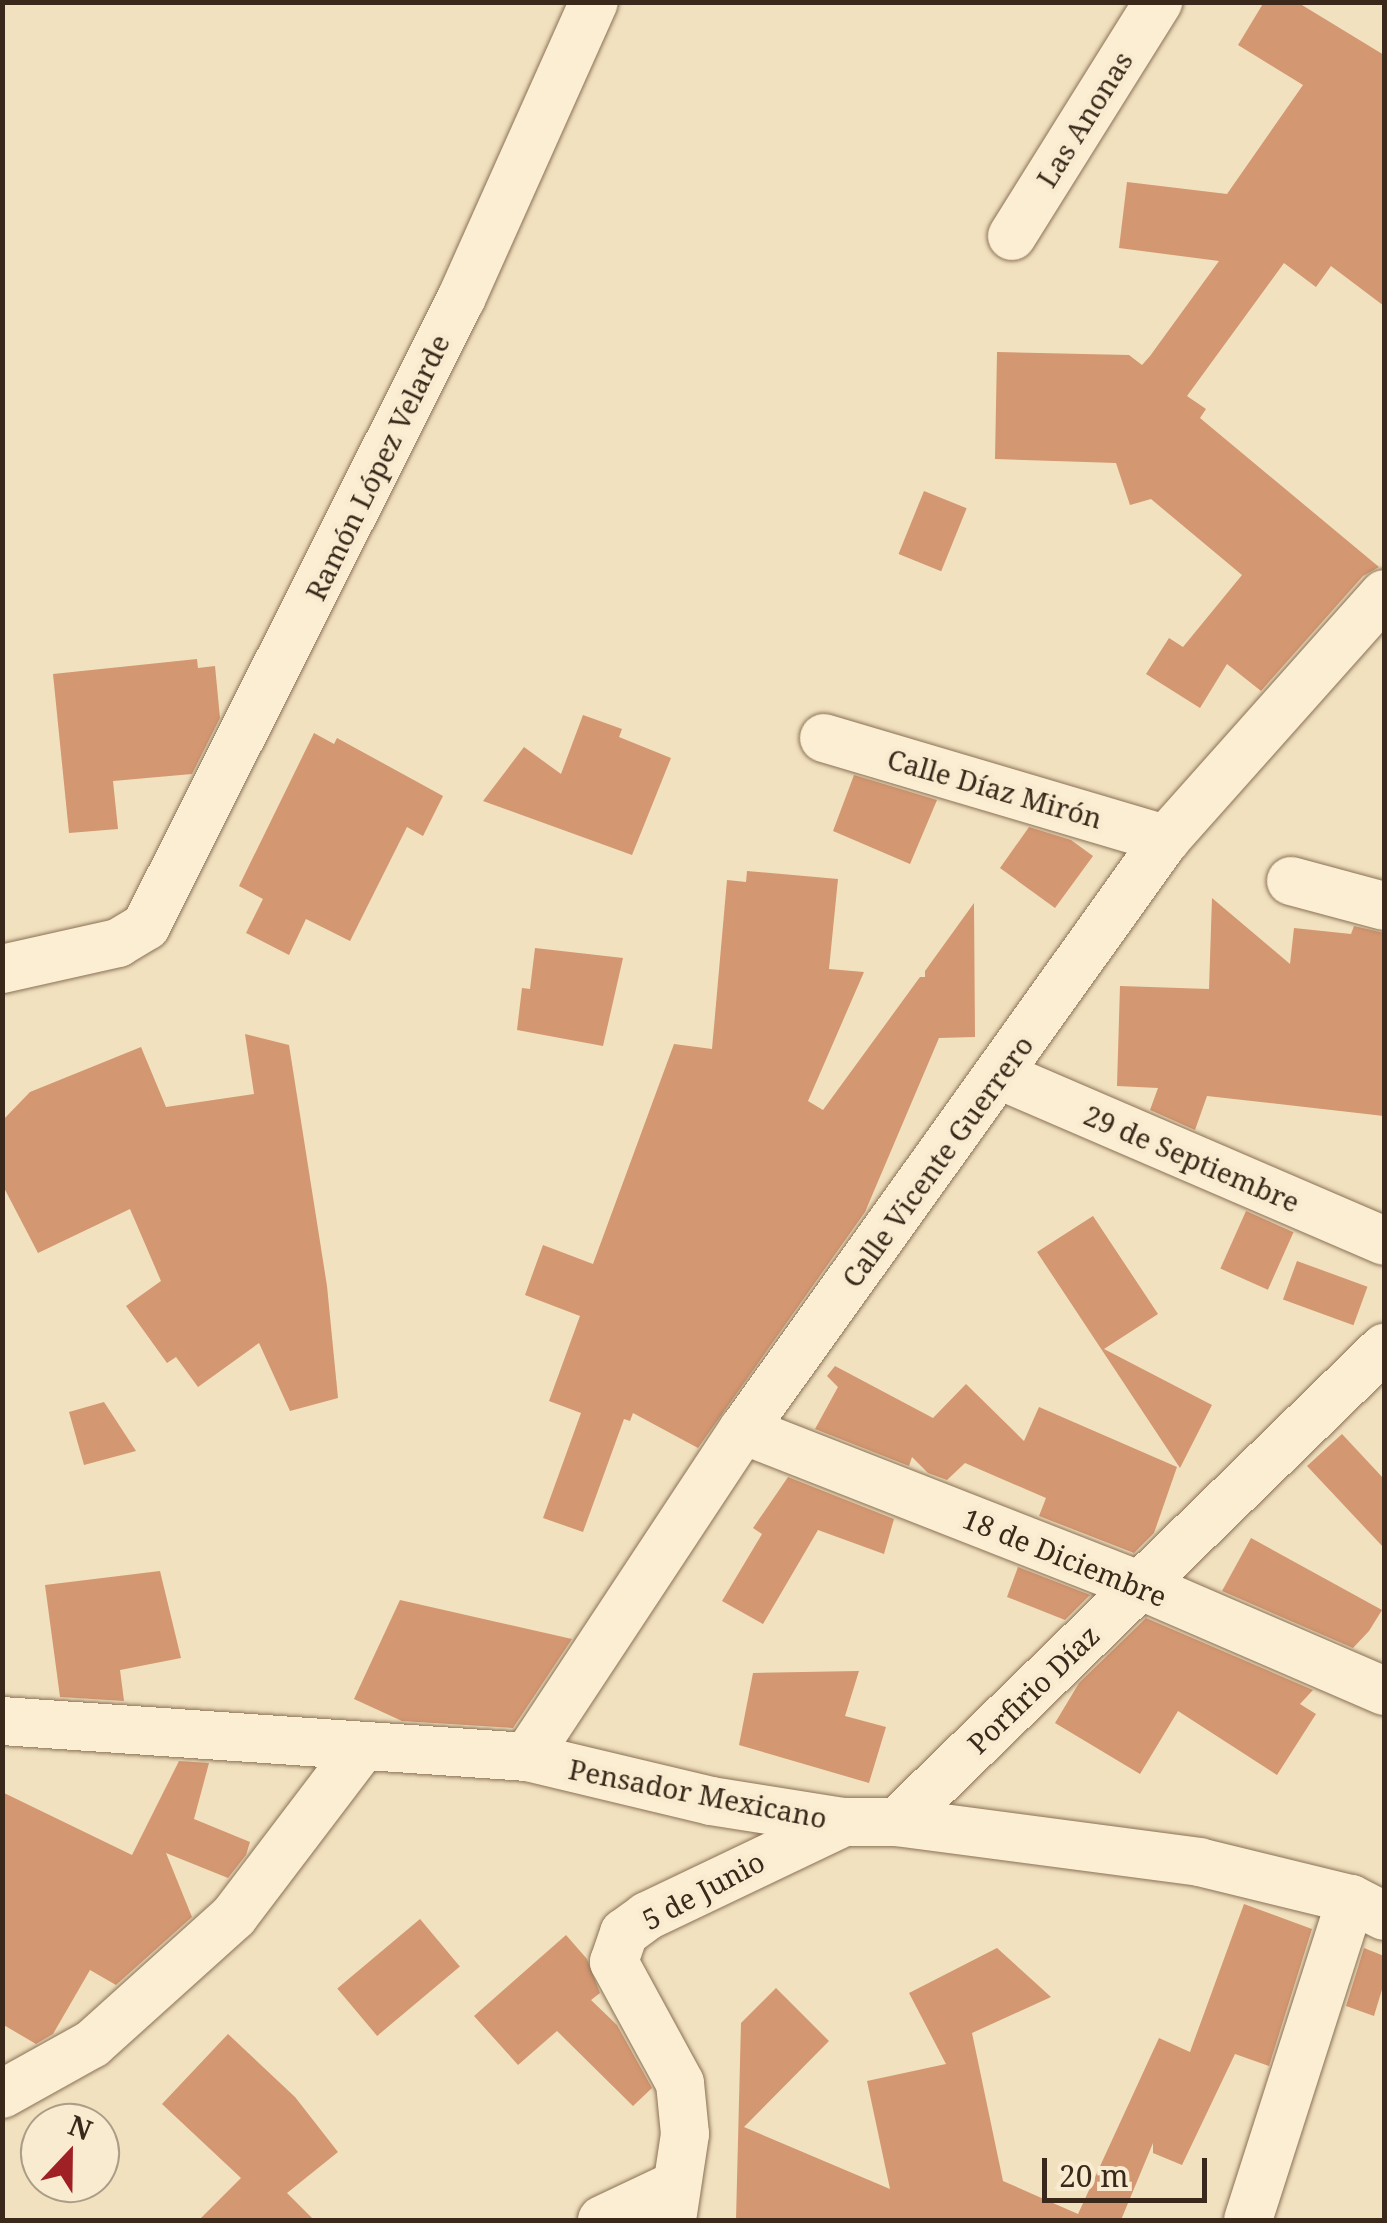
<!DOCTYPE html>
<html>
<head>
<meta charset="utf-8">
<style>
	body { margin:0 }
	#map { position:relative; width:1387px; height:2223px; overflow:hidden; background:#f1e1bf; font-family:"Noto Serif",serif }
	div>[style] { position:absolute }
	.building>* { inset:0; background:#d39771; transform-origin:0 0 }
	.roads { filter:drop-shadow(0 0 2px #8b7156) drop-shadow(0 0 2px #8b7156) }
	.street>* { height:48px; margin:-24px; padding:0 24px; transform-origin:24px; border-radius:24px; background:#fbeed3 }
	span { translate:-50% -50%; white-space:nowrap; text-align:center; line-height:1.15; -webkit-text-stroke:9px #f8ebcf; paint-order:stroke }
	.street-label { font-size:28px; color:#3a291b }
	.frame { position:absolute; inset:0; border:5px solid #3a291b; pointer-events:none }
	.north { position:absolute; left:20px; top:2103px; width:100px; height:100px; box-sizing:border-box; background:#f8ebcf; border:2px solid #ac9d87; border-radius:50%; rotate:22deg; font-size:28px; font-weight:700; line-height:40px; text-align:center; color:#3a291b }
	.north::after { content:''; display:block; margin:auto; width:35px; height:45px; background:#9f2125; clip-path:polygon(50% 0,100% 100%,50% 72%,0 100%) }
	.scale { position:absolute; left:1042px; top:2158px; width:165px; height:45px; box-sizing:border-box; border:5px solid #3a291b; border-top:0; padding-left:12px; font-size:30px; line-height:35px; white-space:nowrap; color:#3a291b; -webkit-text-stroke:8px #f8ebcf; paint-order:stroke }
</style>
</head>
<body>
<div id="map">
	<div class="building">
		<i style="clip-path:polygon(1264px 2px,1297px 2px,1384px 55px,1384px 306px,1331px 266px,1316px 287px,1284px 263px,1187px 396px,1206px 409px,1200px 418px,1379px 567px,1363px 576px,1261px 691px,1227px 664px,1200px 708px,1146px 674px,1169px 638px,1183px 647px,1242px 575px,1151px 499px,1130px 505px,1116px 463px,995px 459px,997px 352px,1129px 355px,1142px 365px,1150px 356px,1219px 261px,1119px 248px,1127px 182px,1227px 194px,1303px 85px,1238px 45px)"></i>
		<i style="left:924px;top:491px;width:46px;height:68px;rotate:22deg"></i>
		<i style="clip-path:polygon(197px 659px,198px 668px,215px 666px,220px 718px,192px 774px,113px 781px,118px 829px,69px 833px,53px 674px)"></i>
		<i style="clip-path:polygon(583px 715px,622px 729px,619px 737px,671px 758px,632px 855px,483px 801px,524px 747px,561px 774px)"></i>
		<i style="clip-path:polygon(314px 733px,334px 744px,337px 738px,443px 796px,423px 836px,407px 827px,350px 941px,306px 919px,289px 955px,246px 933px,263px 899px,239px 886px)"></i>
		<i style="clip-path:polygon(854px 775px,937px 800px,910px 864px,833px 831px)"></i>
		<i style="clip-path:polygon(1029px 827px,1071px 840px,1093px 856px,1055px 908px,1000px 868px)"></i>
		<i style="clip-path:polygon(747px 871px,838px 879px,829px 969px,864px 972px,808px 1101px,823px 1110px,920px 977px,925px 977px,925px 971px,974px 903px,975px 1037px,939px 1038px,865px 1212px,698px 1448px,633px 1413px,630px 1421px,624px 1419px,583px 1532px,543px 1518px,581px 1413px,549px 1401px,580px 1316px,525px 1295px,543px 1245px,593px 1264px,674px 1044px,712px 1049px,727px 880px,746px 882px)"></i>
		<i style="clip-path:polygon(1212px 898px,1290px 964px,1294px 928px,1351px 934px,1354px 926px,1384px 933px,1384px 1116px,1207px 1096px,1195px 1130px,1150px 1110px,1158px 1088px,1117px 1086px,1120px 986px,1209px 989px)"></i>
		<i style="clip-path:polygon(535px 948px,623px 958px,603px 1046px,517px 1030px,522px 988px,530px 989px)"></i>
		<i style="clip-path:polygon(245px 1034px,289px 1045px,327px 1286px,338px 1398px,290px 1411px,259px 1343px,198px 1387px,176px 1357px,167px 1363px,126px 1306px,161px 1281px,130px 1209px,38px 1253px,2px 1184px,2px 1121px,30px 1092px,141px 1047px,166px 1107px,254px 1094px)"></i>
		<i style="left:1246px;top:1211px;width:52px;height:63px;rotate:24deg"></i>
		<i style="clip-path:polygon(1093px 1216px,1158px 1314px,1104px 1349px,1212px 1405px,1180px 1468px,1037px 1252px)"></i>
		<i style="left:1297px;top:1261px;width:75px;height:41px;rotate:20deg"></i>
		<i style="clip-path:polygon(835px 1366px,933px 1418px,966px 1384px,1024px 1441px,1039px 1407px,1177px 1467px,1154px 1533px,1134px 1553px,1039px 1516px,1046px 1498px,965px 1463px,947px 1480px,928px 1473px,912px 1457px,909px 1466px,815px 1429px,838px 1387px,827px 1376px)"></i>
		<i style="clip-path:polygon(104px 1402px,136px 1451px,84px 1465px,69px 1412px)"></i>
		<i style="clip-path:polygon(1342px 1434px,1384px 1479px,1384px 1548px,1307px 1466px)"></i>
		<i style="clip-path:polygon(788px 1477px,894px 1519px,884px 1554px,818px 1530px,763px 1624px,722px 1601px,762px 1534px,753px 1528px)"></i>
		<i style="clip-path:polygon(1251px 1538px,1382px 1610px,1369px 1631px,1353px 1648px,1222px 1591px)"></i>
		<i style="clip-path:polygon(1018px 1567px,1090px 1595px,1065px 1620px,1007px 1597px)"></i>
		<i style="clip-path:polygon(160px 1571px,181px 1658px,120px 1670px,124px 1701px,60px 1697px,45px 1585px)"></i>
		<i style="clip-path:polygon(400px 1600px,572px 1639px,513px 1728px,402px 1721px,354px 1699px)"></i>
		<i style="clip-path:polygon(1146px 1618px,1313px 1690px,1300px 1704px,1316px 1714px,1277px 1775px,1178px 1711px,1140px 1774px,1055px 1723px,1079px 1683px)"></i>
		<i style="clip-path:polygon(859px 1671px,845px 1716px,886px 1727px,869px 1783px,739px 1745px,753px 1673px)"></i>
		<i style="clip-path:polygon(179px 1761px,209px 1763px,194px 1819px,250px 1842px,246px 1855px,228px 1878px,166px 1853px,192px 1917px,116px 1985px,90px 1970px,53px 2034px,36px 2044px,2px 2024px,2px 1792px,132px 1855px)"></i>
		<i style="clip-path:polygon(1244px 1904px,1312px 1929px,1269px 2066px,1235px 2054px,1182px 2165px,1153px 2153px,1153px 2143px,1121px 2220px,736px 2220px,741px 2023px,776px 1988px,829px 2041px,744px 2127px,890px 2189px,867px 2081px,946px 2064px,909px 1993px,997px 1948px,1051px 1997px,972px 2033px,1003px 2181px,1078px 2214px,1159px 2038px,1190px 2052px)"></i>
		<i style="left:420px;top:1919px;width:62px;height:108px;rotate:50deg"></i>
		<i style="clip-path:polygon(566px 1935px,587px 1959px,600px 1993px,591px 2000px,617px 2025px,652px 2088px,633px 2106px,557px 2031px,518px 2065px,474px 2016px)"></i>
		<i style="clip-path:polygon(1364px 1948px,1384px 1956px,1384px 1983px,1374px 2016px,1346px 2006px)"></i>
		<i style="clip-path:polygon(228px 2034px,295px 2097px,338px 2152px,287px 2193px,314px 2220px,199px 2220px,241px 2178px,162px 2104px)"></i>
	</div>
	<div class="roads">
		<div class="street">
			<i style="left:1012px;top:236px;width:276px;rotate:-58deg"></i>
			<i style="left:824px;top:738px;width:357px;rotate:16.5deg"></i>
			<i style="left:1291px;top:881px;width:96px;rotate:15deg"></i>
			<i style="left:2px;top:969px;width:119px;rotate:-12.6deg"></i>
			<i style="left:118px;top:943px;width:33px;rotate:-31deg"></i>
			<i style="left:146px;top:926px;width:702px;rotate:-63.33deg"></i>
			<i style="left:461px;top:299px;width:325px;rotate:-65.9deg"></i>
			<i style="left:999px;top:1075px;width:419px;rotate:23.3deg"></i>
			<i style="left:743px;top:1430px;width:425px;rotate:21.4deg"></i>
			<i style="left:1139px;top:1585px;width:267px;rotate:23.4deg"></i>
			<i style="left:2px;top:1721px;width:526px;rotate:3.92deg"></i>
			<i style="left:527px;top:1757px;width:189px;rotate:13.4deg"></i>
			<i style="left:711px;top:1801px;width:135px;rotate:9deg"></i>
			<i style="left:844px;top:1822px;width:53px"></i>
			<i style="left:897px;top:1822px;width:305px;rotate:7.5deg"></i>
			<i style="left:1199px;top:1862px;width:156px;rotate:13.7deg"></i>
			<i style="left:1351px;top:1899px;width:37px;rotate:27deg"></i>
			<i style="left:527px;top:1757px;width:392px;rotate:-56.6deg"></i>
			<i style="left:743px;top:1430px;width:727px;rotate:-54.41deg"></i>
			<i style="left:1166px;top:839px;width:328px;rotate:-48.3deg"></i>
			<i style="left:897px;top:1822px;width:680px;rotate:-44.22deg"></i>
			<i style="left:2px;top:2094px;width:103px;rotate:-29.1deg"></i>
			<i style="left:92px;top:2044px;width:191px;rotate:-42deg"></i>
			<i style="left:234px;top:1916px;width:213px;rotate:-52.8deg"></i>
			<i style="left:602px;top:2220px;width:82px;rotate:-25.3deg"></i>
			<i style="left:672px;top:2220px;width:87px;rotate:-81.4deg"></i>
			<i style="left:685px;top:2134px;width:51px;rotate:-95.6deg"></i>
			<i style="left:680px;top:2083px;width:138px;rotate:-118.6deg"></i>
			<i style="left:614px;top:1962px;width:31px;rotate:-71deg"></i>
			<i style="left:624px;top:1933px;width:29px;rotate:-36deg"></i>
			<i style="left:647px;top:1916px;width:218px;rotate:-25.5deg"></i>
			<i style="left:1248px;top:2220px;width:337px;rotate:-72.2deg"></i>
		</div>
	</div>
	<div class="street-label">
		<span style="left:1084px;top:119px;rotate:-58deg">Las Anonas</span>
		<span style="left:377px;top:467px;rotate:-64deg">Ramón López Velarde</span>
		<span style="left:995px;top:788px;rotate:16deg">Calle Díaz Mirón</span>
		<span style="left:1192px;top:1158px;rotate:23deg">29 de Septiembre</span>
		<span style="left:937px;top:1161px;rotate:-54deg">Calle Vicente Guerrero</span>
		<span style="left:1065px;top:1557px;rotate:22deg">18 de Diciembre</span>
		<span style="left:1033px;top:1689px;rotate:-44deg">Porfirio Díaz</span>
		<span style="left:698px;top:1793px;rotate:11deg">Pensador Mexicano</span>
		<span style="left:703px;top:1890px;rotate:-28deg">5 de Junio</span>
	</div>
	<div class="frame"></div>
	<div class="north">N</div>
	<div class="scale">20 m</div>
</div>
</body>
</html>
